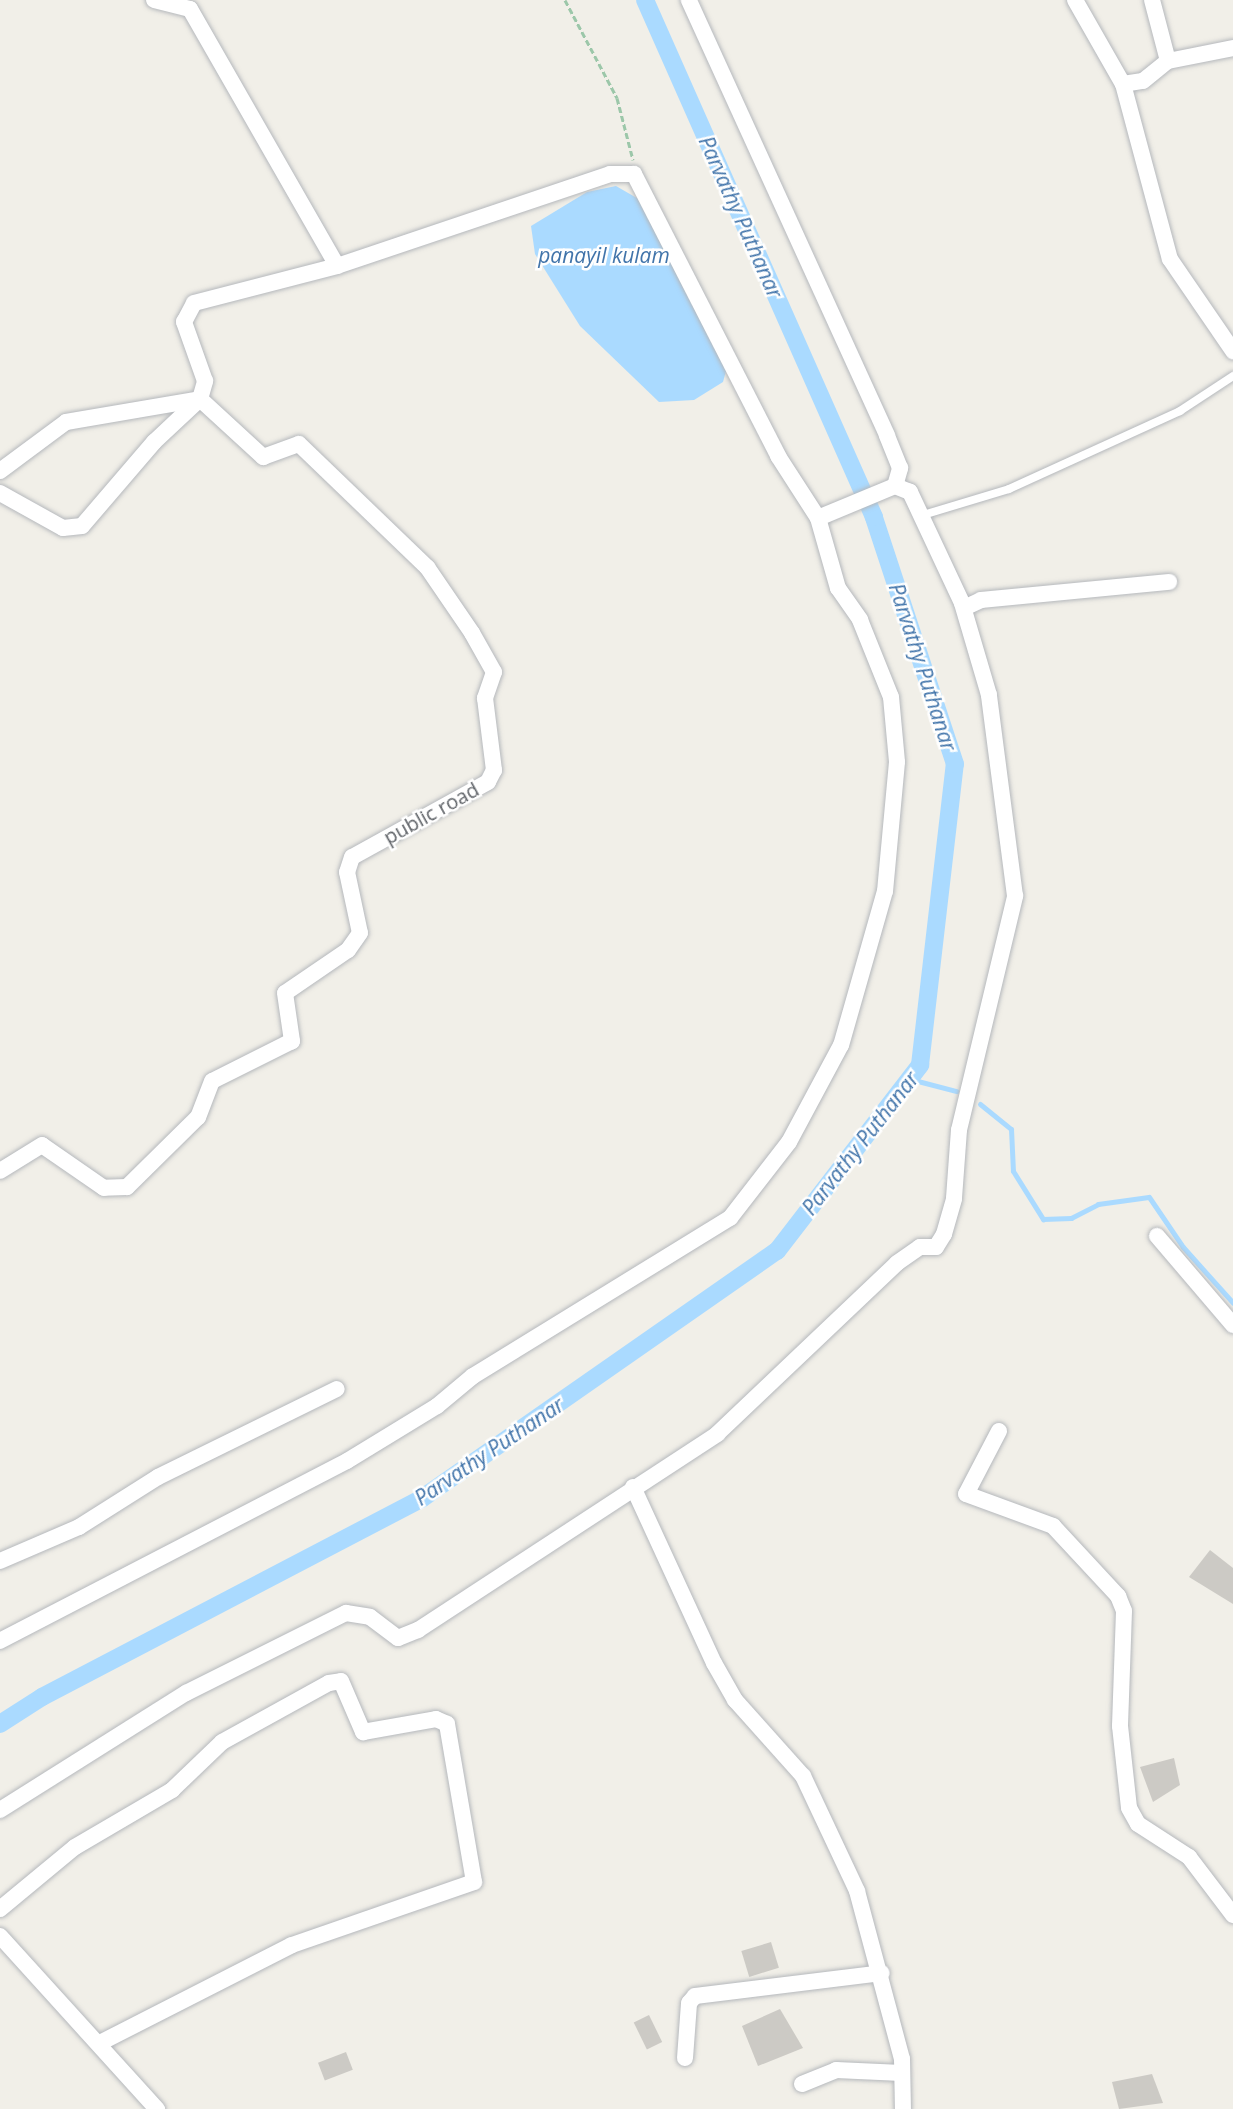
<!DOCTYPE html>
<html>
<head>
<meta charset="utf-8">
<style>
	body { margin:0 }
	#map { position:relative; width:1233px; height:2109px; overflow:hidden; background:#f1efe8; font-family:"Open Sans",sans-serif }
	div>[style] { position:absolute }
	.water>* { inset:0; background:#aadaff }
	.stream>* { height:5px; margin:-2.5px; padding:0 2.5px; transform-origin:2.5px; border-radius:2.5px; background:#aadaff }
	.canal>* { height:18px; margin:-9px; padding:0 9px; transform-origin:9px; border-radius:9px; background:#aadaff }
	.building>* { inset:0; background:#cccac5; transform-origin:0 0 }
	.path>* { height:3px; margin-top:-1.5px; transform-origin:0; background:repeating-linear-gradient(90deg,#9cc7a9 0 6px,transparent 0 9px) }
	.roads { filter:drop-shadow(0 0 2px #b5b8bc) drop-shadow(0 0 2px #b5b8bc) }
	.service>* { height:8px; margin:-4px; padding:0 4px; transform-origin:4px; border-radius:4px; background:#fff }
	.minor>* { height:16px; margin:-8px; padding:0 8px; transform-origin:8px; border-radius:8px; background:#fff }
	span { translate:-50% -50%; white-space:nowrap; text-align:center; line-height:1.15; -webkit-text-stroke:5px #fff; paint-order:stroke }
	.street-label { font-size:20px; color:#5f6368 }
	.water-label { font-size:21px; color:#4174aa; font-style:italic }
</style>
</head>
<body>
<div id="map">
	<div class="water">
		<i style="clip-path:polygon(616px 186px,642px 201px,729px 360px,723px 382px,694px 400px,659px 402px,580px 326px,535px 254px,531px 226px,587px 192px)"></i>
	</div>
	<div class="stream">
		<i style="left:910px;top:1079px;width:48px;rotate:14.6deg"></i>
		<i style="left:980px;top:1104px;width:40px;rotate:39deg"></i>
		<i style="left:1011px;top:1129px;width:42px;rotate:87.3deg"></i>
		<i style="left:1013px;top:1171px;width:57px;rotate:58deg"></i>
		<i style="left:1043px;top:1219px;width:28px;rotate:-2deg"></i>
		<i style="left:1071px;top:1218px;width:30px;rotate:-27deg"></i>
		<i style="left:1098px;top:1204px;width:51px;rotate:-7.8deg"></i>
		<i style="left:1149px;top:1197px;width:60px;rotate:55.8deg"></i>
		<i style="left:1183px;top:1247px;width:75px;rotate:48.2deg"></i>
	</div>
	<div class="canal">
		<i style="left:0;top:1724px;width:50px;rotate:-32.7deg"></i>
		<i style="left:42px;top:1697px;width:428px;rotate:-27.6deg"></i>
		<i style="left:421px;top:1499px;width:434px;rotate:-34.9deg"></i>
		<i style="left:777px;top:1251px;width:235px;rotate:-52.4deg"></i>
		<i style="left:920px;top:1065px;width:303px;rotate:-83.4deg"></i>
		<i style="left:955px;top:764px;width:260px;rotate:-108.2deg"></i>
		<i style="left:874px;top:517px;width:565px;rotate:-113.89deg"></i>
	</div>
	<div class="building">
		<i style="clip-path:polygon(1210px 1550px,1233px 1568px,1233px 1604px,1189px 1577px)"></i>
		<i style="clip-path:polygon(1174px 1758px,1180px 1785px,1153px 1802px,1140px 1767px)"></i>
		<i style="left:771px;top:1942px;width:27px;height:31px;rotate:73deg"></i>
		<i style="clip-path:polygon(780px 2009px,803px 2048px,758px 2066px,742px 2026px)"></i>
		<i style="left:649px;top:2015px;width:30px;height:17px;rotate:64deg"></i>
		<i style="left:346px;top:2052px;width:19px;height:30px;rotate:69deg"></i>
		<i style="clip-path:polygon(1152px 2074px,1163px 2103px,1119px 2109px,1112px 2082px)"></i>
	</div>
	<div class="path">
		<i style="left:565px;top:0;width:111px;rotate:62deg"></i>
		<i style="left:617px;top:98px;width:64px;rotate:75.5deg"></i>
	</div>
	<div class="roads">
		<div class="service">
			<i style="left:923px;top:515px;width:90px;rotate:-16.8deg"></i>
			<i style="left:1009px;top:489px;width:188px;rotate:-24.5deg"></i>
			<i style="left:1180px;top:411px;width:64px;rotate:-33.4deg"></i>
		</div>
		<div class="minor">
			<i style="left:154px;top:0;width:37px;rotate:14deg"></i>
			<i style="left:190px;top:9px;width:296px;rotate:60.2deg"></i>
			<i style="left:1075px;top:0;width:97px;rotate:60.3deg"></i>
			<i style="left:1123px;top:84px;width:181px;rotate:75deg"></i>
			<i style="left:1170px;top:259px;width:112px;rotate:55.6deg"></i>
			<i style="left:1168px;top:61px;width:66px;rotate:-11.3deg"></i>
			<i style="left:1123px;top:84px;width:20px;rotate:-9deg"></i>
			<i style="left:1143px;top:81px;width:32px;rotate:-39deg"></i>
			<i style="left:1168px;top:61px;width:63px;rotate:-104.7deg"></i>
			<i style="left:0;top:471px;width:82px;rotate:-36.6deg"></i>
			<i style="left:66px;top:422px;width:136px;rotate:-9.7deg"></i>
			<i style="left:200px;top:399px;width:19px;rotate:-74deg"></i>
			<i style="left:205px;top:381px;width:63px;rotate:-109.6deg"></i>
			<i style="left:184px;top:322px;width:21px;rotate:-62deg"></i>
			<i style="left:194px;top:303px;width:148px;rotate:-14.5deg"></i>
			<i style="left:337px;top:266px;width:288px;rotate:-18.6deg"></i>
			<i style="left:610px;top:174px;width:24px"></i>
			<i style="left:634px;top:174px;width:317px;rotate:62.9deg"></i>
			<i style="left:778px;top:456px;width:74px;rotate:57.2deg"></i>
			<i style="left:818px;top:518px;width:73px;rotate:74.1deg"></i>
			<i style="left:838px;top:588px;width:39px;rotate:55deg"></i>
			<i style="left:860px;top:620px;width:83px;rotate:68.1deg"></i>
			<i style="left:891px;top:697px;width:65px;rotate:84.7deg"></i>
			<i style="left:897px;top:762px;width:130px;rotate:95.3deg"></i>
			<i style="left:885px;top:891px;width:160px;rotate:105.9deg"></i>
			<i style="left:841px;top:1045px;width:110px;rotate:118.2deg"></i>
			<i style="left:789px;top:1142px;width:96px;rotate:127.8deg"></i>
			<i style="left:730px;top:1218px;width:302px;rotate:148.4deg"></i>
			<i style="left:473px;top:1376px;width:47px;rotate:140.2deg"></i>
			<i style="left:437px;top:1406px;width:105px;rotate:148.6deg"></i>
			<i style="left:347px;top:1461px;width:391px;rotate:152.6deg"></i>
			<i style="left:0;top:493px;width:72px;rotate:29.1deg"></i>
			<i style="left:63px;top:528px;width:19px;rotate:-6deg"></i>
			<i style="left:82px;top:526px;width:111px;rotate:-49.4deg"></i>
			<i style="left:154px;top:442px;width:63px;rotate:-43.1deg"></i>
			<i style="left:200px;top:399px;width:86px;rotate:42.6deg"></i>
			<i style="left:263px;top:457px;width:38px;rotate:-20deg"></i>
			<i style="left:299px;top:444px;width:178px;rotate:43.9deg"></i>
			<i style="left:427px;top:567px;width:80px;rotate:55.7deg"></i>
			<i style="left:472px;top:633px;width:45px;rotate:60.6deg"></i>
			<i style="left:494px;top:672px;width:28px;rotate:109deg"></i>
			<i style="left:485px;top:698px;width:73px;rotate:82.9deg"></i>
			<i style="left:494px;top:770px;width:13px;rotate:117deg"></i>
			<i style="left:488px;top:782px;width:155px;rotate:151.1deg"></i>
			<i style="left:352px;top:857px;width:16px;rotate:108deg"></i>
			<i style="left:347px;top:872px;width:62px;rotate:78deg"></i>
			<i style="left:360px;top:933px;width:21px;rotate:125deg"></i>
			<i style="left:348px;top:950px;width:76px;rotate:145.7deg"></i>
			<i style="left:285px;top:993px;width:49px;rotate:81.7deg"></i>
			<i style="left:292px;top:1041px;width:89px;rotate:153.4deg"></i>
			<i style="left:212px;top:1081px;width:39px;rotate:111deg"></i>
			<i style="left:198px;top:1117px;width:100px;rotate:135.4deg"></i>
			<i style="left:127px;top:1187px;width:23px;rotate:178deg"></i>
			<i style="left:104px;top:1188px;width:75px;rotate:-145.3deg"></i>
			<i style="left:42px;top:1145px;width:49px;rotate:148.2deg"></i>
			<i style="left:818px;top:518px;width:83px;rotate:-22.6deg"></i>
			<i style="left:964px;top:608px;width:19px;rotate:-25deg"></i>
			<i style="left:981px;top:600px;width:189px;rotate:-5.5deg"></i>
			<i style="left:1157px;top:1236px;width:117px;rotate:49.5deg"></i>
			<i style="left:999px;top:1431px;width:71px;rotate:117.6deg"></i>
			<i style="left:966px;top:1494px;width:93px;rotate:20.2deg"></i>
			<i style="left:1053px;top:1526px;width:96px;rotate:47.1deg"></i>
			<i style="left:1118px;top:1596px;width:16px;rotate:68deg"></i>
			<i style="left:1124px;top:1611px;width:115px;rotate:92deg"></i>
			<i style="left:1120px;top:1726px;width:82px;rotate:83.7deg"></i>
			<i style="left:1129px;top:1808px;width:18px;rotate:61deg"></i>
			<i style="left:1138px;top:1824px;width:61px;rotate:32.9deg"></i>
			<i style="left:1189px;top:1857px;width:73px;rotate:52.8deg"></i>
			<i style="left:633px;top:1487px;width:194px;rotate:65.3deg"></i>
			<i style="left:714px;top:1663px;width:43px;rotate:60.4deg"></i>
			<i style="left:735px;top:1700px;width:102px;rotate:48.2deg"></i>
			<i style="left:803px;top:1776px;width:127px;rotate:64.8deg"></i>
			<i style="left:857px;top:1891px;width:174px;rotate:75deg"></i>
			<i style="left:902px;top:2059px;width:50px;rotate:88.9deg"></i>
			<i style="left:0;top:1561px;width:86px;rotate:-23.3deg"></i>
			<i style="left:79px;top:1527px;width:93px;rotate:-32.3deg"></i>
			<i style="left:158px;top:1477px;width:199px;rotate:-26.2deg"></i>
			<i style="left:0;top:1810px;width:220px;rotate:-32.2deg"></i>
			<i style="left:186px;top:1693px;width:179px;rotate:-26.6deg"></i>
			<i style="left:346px;top:1613px;width:24px;rotate:9deg"></i>
			<i style="left:370px;top:1617px;width:35px;rotate:37deg"></i>
			<i style="left:398px;top:1638px;width:22px;rotate:-22deg"></i>
			<i style="left:418px;top:1630px;width:358px;rotate:-33.2deg"></i>
			<i style="left:717px;top:1434px;width:248px;rotate:-43.5deg"></i>
			<i style="left:897px;top:1263px;width:28px;rotate:-35deg"></i>
			<i style="left:920px;top:1247px;width:16px"></i>
			<i style="left:936px;top:1247px;width:15px;rotate:-58deg"></i>
			<i style="left:944px;top:1234px;width:37px;rotate:-74deg"></i>
			<i style="left:954px;top:1198px;width:68px;rotate:-85.8deg"></i>
			<i style="left:959px;top:1130px;width:241px;rotate:-76.5deg"></i>
			<i style="left:1015px;top:896px;width:203px;rotate:-97.4deg"></i>
			<i style="left:989px;top:695px;width:96px;rotate:-106.4deg"></i>
			<i style="left:962px;top:603px;width:123px;rotate:-115.1deg"></i>
			<i style="left:910px;top:492px;width:16px;rotate:-158deg"></i>
			<i style="left:895px;top:486px;width:19px;rotate:-74deg"></i>
			<i style="left:900px;top:468px;width:35px;rotate:-112deg"></i>
			<i style="left:887px;top:435px;width:478px;rotate:-114.5deg"></i>
			<i style="left:0;top:1909px;width:97px;rotate:-39.6deg"></i>
			<i style="left:75px;top:1847px;width:113px;rotate:-30.4deg"></i>
			<i style="left:172px;top:1790px;width:69px;rotate:-43.8deg"></i>
			<i style="left:222px;top:1742px;width:122px;rotate:-28.9deg"></i>
			<i style="left:329px;top:1683px;width:12px;rotate:-9deg"></i>
			<i style="left:341px;top:1681px;width:56px;rotate:66.7deg"></i>
			<i style="left:363px;top:1732px;width:74px;rotate:-10.1deg"></i>
			<i style="left:436px;top:1719px;width:12px;rotate:24deg"></i>
			<i style="left:447px;top:1724px;width:160px;rotate:80.3deg"></i>
			<i style="left:474px;top:1882px;width:193px;rotate:160.9deg"></i>
			<i style="left:292px;top:1945px;width:216px;rotate:153deg"></i>
			<i style="left:0;top:1936px;width:234px;rotate:47.8deg"></i>
			<i style="left:685px;top:2058px;width:55px;rotate:-85.8deg"></i>
			<i style="left:689px;top:2003px;width:9px;rotate:-49deg"></i>
			<i style="left:695px;top:1996px;width:188px;rotate:-7deg"></i>
			<i style="left:802px;top:2084px;width:37px;rotate:-22deg"></i>
			<i style="left:836px;top:2070px;width:66px;rotate:2.6deg"></i>
		</div>
	</div>
	<div class="street-label">
		<span style="left:431px;top:813px;rotate:-29deg">public road</span>
	</div>
	<div class="water-label">
		<span style="left:741px;top:217px;rotate:66deg">Parvathy Puthanar</span>
		<span style="left:604px;top:255px">panayil kulam</span>
		<span style="left:923px;top:667px;rotate:72deg">Parvathy Puthanar</span>
		<span style="left:860px;top:1143px;rotate:-52deg">Parvathy Puthanar</span>
		<span style="left:489px;top:1451px;rotate:-34deg">Parvathy Puthanar</span>
	</div>
</div>
</body>
</html>
